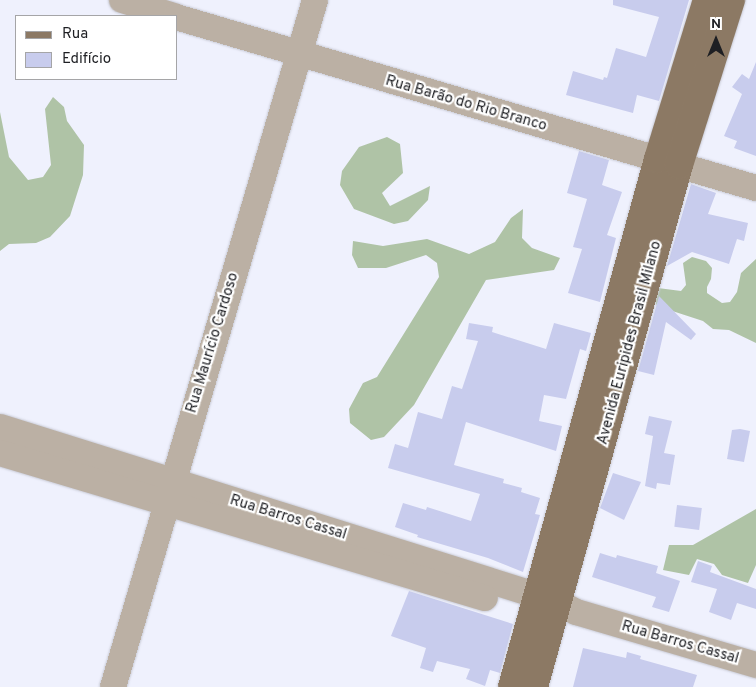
<!DOCTYPE html>
<html>
<head>
<meta charset="utf-8">
<style>
	body { margin:0 }
	#map { position:relative; width:756px; height:687px; overflow:hidden; background:#eff1fd; font-family:Overpass,sans-serif }
	div>[style] { position:absolute }
	.forest>* { inset:0; background:#afc3a6 }
	.building>* { inset:0; background:#c8cced; transform-origin:0 0 }
	.roads { filter:drop-shadow(0 0 1px #c9cbd6) drop-shadow(0 0 1px #c9cbd6) }
	.minor>* { height:26px; margin:-13px; padding:0 13px; transform-origin:13px; border-radius:13px; background:#bbb0a4 }
	.major>* { height:28px; margin:-14px; padding:0 14px; transform-origin:14px; border-radius:14px; background:#8c7964 }
	span { translate:-50% -50%; white-space:nowrap; text-align:center; line-height:1.15; -webkit-text-stroke:4.5px #fff; paint-order:stroke }
	.street-label { font-size:15px; color:#1e1f23 }
	.legend { position:absolute; left:15px; top:15px; width:162px; height:65px; box-sizing:border-box; background:#fff; border:1px solid #a5a5a7; margin:0; padding:6px 9px; list-style:none; font-size:15px; color:#1e1f23 }
	.legend li { display:flex; align-items:center; gap:10px; height:25px }
	.legend b { width:25px; border:1px solid #a5a5a7 }
	.north { position:absolute; left:691px; top:15px; width:50px; height:50px; -webkit-text-stroke:4px #fff; paint-order:stroke; rotate:0deg; font-size:14px; font-weight:700; line-height:20px; text-align:center; color:#1e1f23 }
	.north::after { content:''; display:block; margin:auto; width:18px; height:22px; background:#1e1f23; clip-path:polygon(50% 0,100% 100%,50% 72%,0 100%) }
</style>
</head>
<body>
<div id="map">
	<div class="forest">
		<i style="clip-path:polygon(53px 97px,64px 107px,67px 121px,84px 145px,83px 175px,70px 216px,50px 237px,36px 243px,9px 244px,0 251px,0 112px,9px 157px,28px 180px,43px 177px,51px 165px,45px 109px)"></i>
		<i style="clip-path:polygon(387px 137px,400px 144px,403px 173px,382px 193px,390px 206px,430px 186px,428px 200px,408px 221px,394px 224px,354px 209px,340px 185px,342px 171px,359px 147px)"></i>
		<i style="clip-path:polygon(523px 209px,522px 238px,532px 248px,560px 258px,554px 270px,486px 280px,414px 405px,384px 437px,371px 440px,350px 423px,349px 409px,363px 383px,377px 377px,439px 277px,437px 263px,426px 255px,386px 268px,358px 268px,352px 255px,353px 241px,383px 246px,427px 239px,469px 254px,495px 242px,511px 218px)"></i>
		<i style="clip-path:polygon(692px 257px,706px 261px,712px 268px,711px 279px,707px 287px,707px 293px,722px 303px,730px 302px,737px 292px,741px 273px,756px 259px,756px 343px,729px 330px,713px 329px,703px 321px,657px 306px,653px 297px,658px 288px,681px 291px,686px 285px,683px 263px)"></i>
		<i style="clip-path:polygon(756px 509px,756px 565px,748px 583px,722px 575px,714px 564px,697px 559px,689px 575px,663px 570px,669px 545px,693px 545px)"></i>
	</div>
	<div class="building">
		<i style="clip-path:polygon(613px 0,689px 0,659px 101px,637px 95px,633px 113px,566px 95px,573px 71px,603px 80px,604px 77px,607px 78px,616px 48px,646px 57px,659px 17px,613px 5px)"></i>
		<i style="clip-path:polygon(756px 62px,756px 156px,734px 148px,737px 141px,724px 136px,742px 94px,732px 87px,742px 74px,749px 79px)"></i>
		<i style="clip-path:polygon(579px 151px,609px 160px,602px 185px,622px 192px,607px 235px,616px 238px,600px 302px,568px 293px,582px 249px,573px 247px,587px 199px,567px 193px)"></i>
		<i style="clip-path:polygon(691px 184px,716px 193px,708px 214px,748px 223px,744px 241px,737px 239px,729px 264px,692px 252px,667px 266px)"></i>
		<i style="clip-path:polygon(659px 296px,696px 334px,691px 340px,666px 322px,654px 375px,638px 371px)"></i>
		<i style="clip-path:polygon(469px 323px,493px 327px,492px 332px,546px 349px,554px 323px,591px 333px,586px 351px,580px 349px,566px 399px,544px 395px,539px 421px,562px 426px,556px 451px,466px 422px,454px 465px,504px 479px,503px 483px,522px 488px,521px 492px,540px 498px,535px 514px,540px 515px,523px 572px,488px 558px,417px 537px,418px 535px,395px 527px,403px 503px,426px 510px,427px 507px,471px 521px,480px 494px,388px 468px,395px 444px,408px 448px,418px 412px,442px 419px,452px 386px,462px 389px,478px 341px,466px 339px)"></i>
		<i style="clip-path:polygon(649px 416px,672px 421px,664px 453px,675px 455px,670px 485px,657px 483px,656px 489px,645px 486px,653px 436px,645px 434px)"></i>
		<i style="clip-path:polygon(740px 429px,750px 431px,744px 462px,727px 459px,732px 430px)"></i>
		<i style="clip-path:polygon(613px 473px,641px 482px,624px 520px,600px 508px)"></i>
		<i style="left:677px;top:505px;width:25px;height:22px;rotate:7deg"></i>
		<i style="clip-path:polygon(600px 553px,616px 558px,617px 555px,658px 566px,656px 573px,680px 581px,669px 612px,652px 607px,656px 597px,592px 577px)"></i>
		<i style="clip-path:polygon(698px 561px,712px 566px,710px 572px,756px 589px,756px 609px,737px 603px,731px 620px,709px 612px,717px 589px,691px 582px)"></i>
		<i style="clip-path:polygon(409px 591px,513px 624px,500px 673px,490px 670px,485px 686px,466px 679px,470px 669px,437px 661px,433px 672px,420px 668px,426px 648px,391px 636px)"></i>
		<i style="clip-path:polygon(583px 648px,626px 658px,627px 652px,641px 656px,640px 659px,697px 675px,693px 687px,573px 687px)"></i>
	</div>
	<div class="roads">
		<div class="minor">
			<i style="left:122px;top:0;width:54px;rotate:17.1deg"></i>
			<i style="left:176px;top:17px;width:605px;rotate:16.43deg"></i>
			<i style="left:0;top:427px;width:585px;rotate:17.41deg"></i>
			<i style="left:558px;top:602px;width:21px;rotate:29deg"></i>
			<i style="left:576px;top:612px;width:188px;rotate:16.4deg"></i>
			<i style="left:0;top:453px;width:506px;rotate:16.65deg"></i>
			<i style="left:113px;top:687px;width:716px;rotate:-73.61deg"></i>
		</div>
		<div class="major">
			<i style="left:512px;top:687px;width:548px;rotate:-74.54deg"></i>
			<i style="left:658px;top:159px;width:166px;rotate:-72.9deg"></i>
			<i style="left:534px;top:687px;width:542px;rotate:-74.48deg"></i>
			<i style="left:679px;top:165px;width:173px;rotate:-72.5deg"></i>
		</div>
	</div>
	<div class="street-label">
		<span style="left:466px;top:104px;rotate:16deg">Rua Barão do Rio Branco</span>
		<span style="left:213px;top:343px;rotate:-73deg">Rua Maurício Cardoso</span>
		<span style="left:630px;top:343px;rotate:-75deg">Avenida Euripides Brasil Milano</span>
		<span style="left:288px;top:518px;rotate:17deg">Rua Barros Cassal</span>
		<span style="left:680px;top:643px;rotate:16deg">Rua Barros Cassal</span>
	</div>
	<ul class="legend">
	<li><b style="height:6px;background:#8c7964"></b>Rua</li>
	<li><b style="height:14px;background:#c8cced"></b>Edifício</li>
	</ul>
	<div class="north">N</div>
</div>
</body>
</html>
